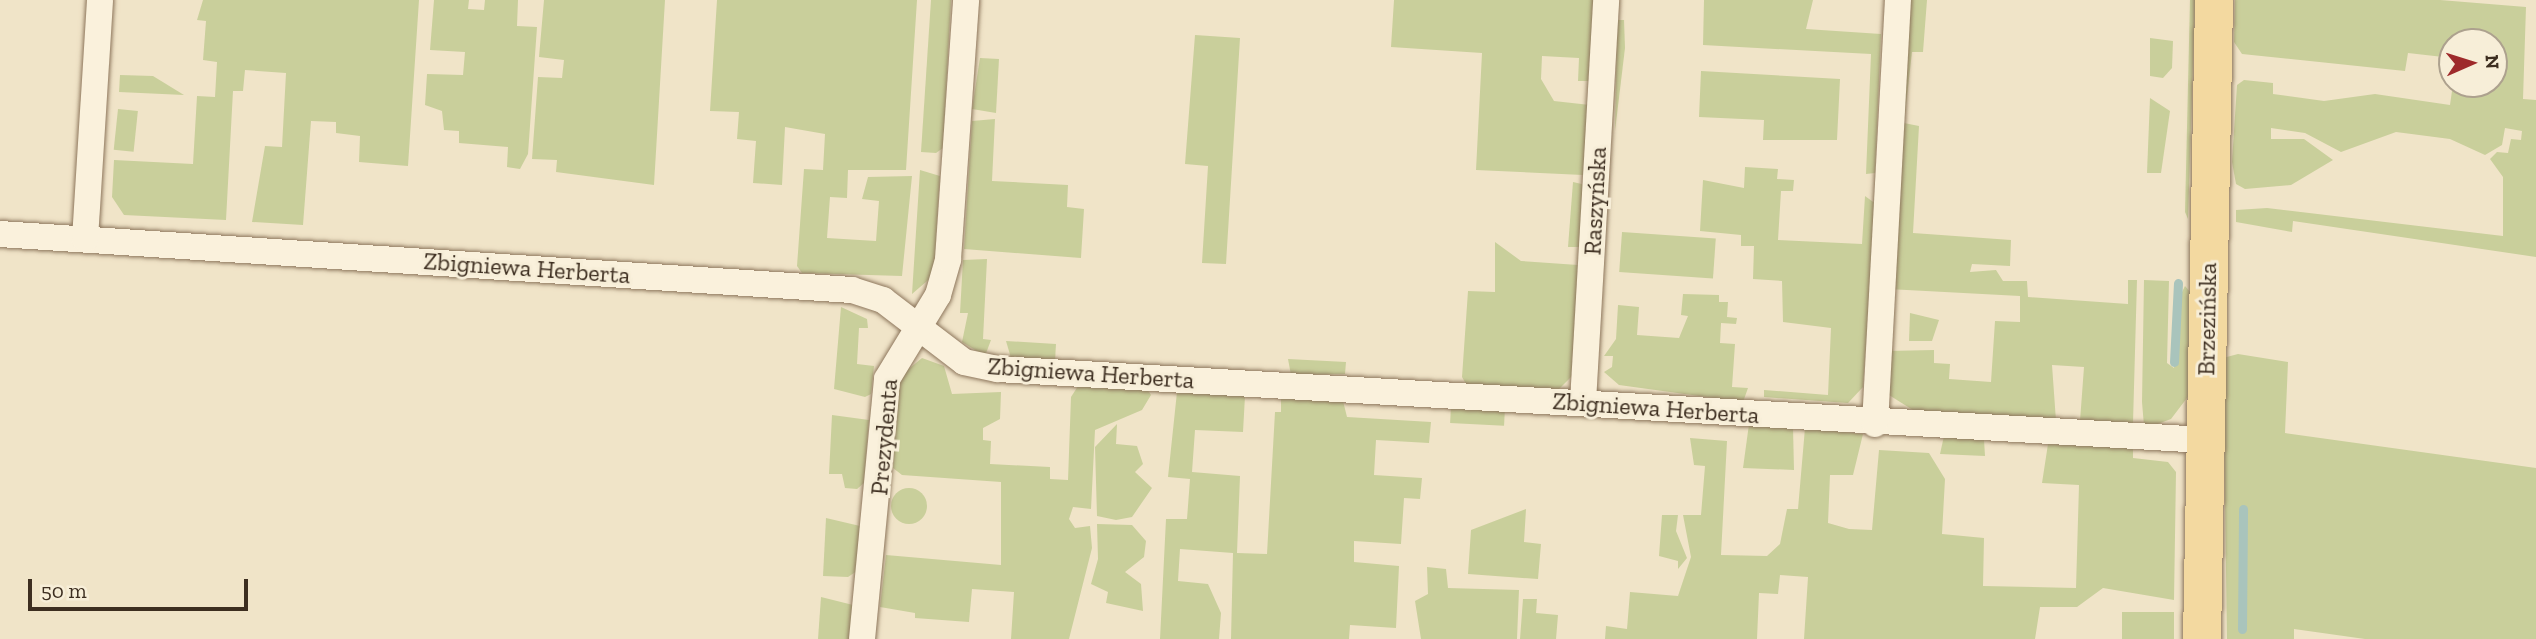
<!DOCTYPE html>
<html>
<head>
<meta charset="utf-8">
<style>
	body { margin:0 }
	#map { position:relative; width:2536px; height:639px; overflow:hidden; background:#f0e4c8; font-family:"Zilla Slab",serif }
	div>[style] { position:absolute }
	.green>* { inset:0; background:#c9cf9b; transform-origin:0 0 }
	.round { border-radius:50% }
	.stream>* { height:9px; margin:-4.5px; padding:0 4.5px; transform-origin:4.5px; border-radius:4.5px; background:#a9c4bc }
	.roads { filter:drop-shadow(0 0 2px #8d765c) drop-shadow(0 0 2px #8d765c) }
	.street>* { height:26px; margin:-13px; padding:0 13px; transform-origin:13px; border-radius:13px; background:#faf1dc }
	.primary>* { height:38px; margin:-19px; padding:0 19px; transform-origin:19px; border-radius:19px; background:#f3d9a0 }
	span { translate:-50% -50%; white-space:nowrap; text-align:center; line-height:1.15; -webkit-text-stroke:6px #f7eed8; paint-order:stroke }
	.street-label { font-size:24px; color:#3d2e20 }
	.north { position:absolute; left:2438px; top:28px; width:70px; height:70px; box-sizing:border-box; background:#f7eed8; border:2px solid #ada18e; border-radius:50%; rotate:87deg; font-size:19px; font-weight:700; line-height:28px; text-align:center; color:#3d2e20 }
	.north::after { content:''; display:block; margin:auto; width:24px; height:32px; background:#9e2a2b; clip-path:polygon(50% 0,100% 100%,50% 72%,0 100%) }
	.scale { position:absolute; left:28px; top:579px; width:220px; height:32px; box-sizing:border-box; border:4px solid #3d2e20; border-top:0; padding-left:9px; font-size:21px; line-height:24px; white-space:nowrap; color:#3d2e20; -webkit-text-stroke:5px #f7eed8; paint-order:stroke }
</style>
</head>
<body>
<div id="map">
	<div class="green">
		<i style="clip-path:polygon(203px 0,419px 0,408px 166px,359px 162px,360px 136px,336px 133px,336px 122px,311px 121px,303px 225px,252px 222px,265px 146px,282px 147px,286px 73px,245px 70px,243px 91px,233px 91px,226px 220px,124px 215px,112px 197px,114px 160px,193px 164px,197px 96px,215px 97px,217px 62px,203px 60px,206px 21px,197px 20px)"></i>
		<i style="clip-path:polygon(434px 0,469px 0,468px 9px,484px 10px,485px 0,518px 0,517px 26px,537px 27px,528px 154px,520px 169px,507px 167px,508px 147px,459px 143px,459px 131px,444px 130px,442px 111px,425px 105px,427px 74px,463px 75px,465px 52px,430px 50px)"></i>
		<i style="clip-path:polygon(544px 0,665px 0,654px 185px,556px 172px,557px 160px,532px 159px,538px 77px,562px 78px,564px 60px,539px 57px)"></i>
		<i style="clip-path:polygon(717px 0,917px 0,906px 170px,848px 170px,847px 198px,830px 197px,827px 238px,876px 241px,879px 201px,862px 199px,868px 177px,912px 176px,902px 276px,802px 273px,797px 266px,804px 169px,823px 170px,825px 134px,785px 127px,782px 185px,753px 183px,756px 141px,737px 139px,739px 112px,710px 111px)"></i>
		<i style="clip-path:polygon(931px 0,951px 0,943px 148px,936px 153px,921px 152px)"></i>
		<i style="clip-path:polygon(1394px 0,1596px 0,1589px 81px,1578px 81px,1579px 58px,1542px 56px,1541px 79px,1554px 101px,1590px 105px,1583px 175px,1476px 170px,1482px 53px,1391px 47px)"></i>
		<i style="clip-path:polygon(1704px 0,1813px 0,1806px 29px,1881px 34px,1875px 173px,1866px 174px,1871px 54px,1703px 45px)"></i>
		<i style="clip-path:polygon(1905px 0,1927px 0,1923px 52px,1912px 52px,1904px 123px,1919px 126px,1913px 233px,2011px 240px,2010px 266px,1972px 264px,1970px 272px,1996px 270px,2003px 281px,2027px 281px,2028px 297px,2128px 304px,2128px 280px,2137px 280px,2133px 423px,2080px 421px,2084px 367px,2052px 365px,2056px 421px,1916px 412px,1889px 395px,1887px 351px,1934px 350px,1934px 363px,1950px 364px,1949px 379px,1991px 382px,1995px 321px,2020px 322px,2020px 296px,1888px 289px)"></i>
		<i style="clip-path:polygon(2190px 0,2195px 0,2188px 219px,2185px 212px)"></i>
		<i style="clip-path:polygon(2235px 0,2440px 0,2526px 7px,2523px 99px,2536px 100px,2536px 257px,2293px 221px,2292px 232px,2236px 222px,2236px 210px,2267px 208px,2503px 236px,2503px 177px,2490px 159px,2497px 152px,2508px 153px,2511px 139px,2521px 140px,2522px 131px,2505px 128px,2502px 145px,2485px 155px,2450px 139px,2396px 132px,2341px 152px,2305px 133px,2271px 128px,2271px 139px,2304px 139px,2333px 160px,2291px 185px,2245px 189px,2236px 184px,2232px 162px,2237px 85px,2244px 80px,2273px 83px,2273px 94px,2324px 101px,2375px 94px,2450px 105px,2453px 84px,2494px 84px,2494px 42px,2452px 42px,2452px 58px,2408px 53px,2405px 71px,2242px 54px,2234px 42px)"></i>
		<i style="clip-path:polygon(1617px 20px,1624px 20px,1625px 48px,1615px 131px)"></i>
		<i style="clip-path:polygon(1195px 35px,1240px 38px,1226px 264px,1202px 263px,1208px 166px,1185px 164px)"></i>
		<i style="clip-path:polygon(2150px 38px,2173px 41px,2172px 68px,2163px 78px,2150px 76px)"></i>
		<i style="clip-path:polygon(980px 58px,999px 59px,996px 113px,972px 109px)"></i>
		<i style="clip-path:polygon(1701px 71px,1840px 79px,1837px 140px,1763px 140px,1764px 120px,1699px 117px)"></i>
		<i style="clip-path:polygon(120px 75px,153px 76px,184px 95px,119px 92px)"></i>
		<i style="clip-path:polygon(2150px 98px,2170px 111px,2161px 173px,2147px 173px)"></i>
		<i style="left:118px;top:109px;width:20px;height:41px;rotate:6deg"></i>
		<i style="clip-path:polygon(995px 119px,992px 181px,1068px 185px,1067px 207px,1084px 209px,1081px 258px,964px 249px,972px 121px)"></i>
		<i style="clip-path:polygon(1745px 167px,1778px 169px,1777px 179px,1794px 180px,1793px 191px,1781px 191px,1778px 240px,1862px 244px,1865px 196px,1876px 204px,1863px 387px,1848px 403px,1764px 397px,1764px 390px,1828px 395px,1831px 328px,1783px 322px,1782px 281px,1753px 279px,1754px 246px,1741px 246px,1741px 235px,1700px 231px,1703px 180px,1744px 188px)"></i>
		<i style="clip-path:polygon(920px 170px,940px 176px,935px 255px,934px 275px,912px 294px)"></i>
		<i style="clip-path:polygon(1573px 182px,1586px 185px,1579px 247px,1568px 247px)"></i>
		<i style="left:1622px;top:232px;width:94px;height:40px;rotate:4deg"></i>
		<i style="clip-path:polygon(1495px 242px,1521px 261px,1578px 265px,1573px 375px,1558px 390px,1466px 384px,1462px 377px,1468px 291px,1495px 292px)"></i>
		<i style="clip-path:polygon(987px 259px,983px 339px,991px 340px,985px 356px,962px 342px,968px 313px,960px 313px,963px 260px)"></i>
		<i style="clip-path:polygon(2144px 280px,2169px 281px,2167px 363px,2174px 368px,2179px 298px,2185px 286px,2191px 293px,2190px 394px,2171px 419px,2152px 426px,2144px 426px,2142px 402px)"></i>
		<i style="clip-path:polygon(1683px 294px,1719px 295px,1719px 302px,1728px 302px,1727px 317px,1737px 318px,1736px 324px,1721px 323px,1720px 343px,1735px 344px,1732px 387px,1748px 388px,1743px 402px,1619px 385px,1604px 372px,1612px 367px,1613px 356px,1604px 356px,1616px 339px,1618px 305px,1639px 307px,1637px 335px,1679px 338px,1688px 316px,1681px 315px)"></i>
		<i style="clip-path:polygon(841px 307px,867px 319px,868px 328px,859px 328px,857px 364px,874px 366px,871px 394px,865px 397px,834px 389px)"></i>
		<i style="clip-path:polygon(1910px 313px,1939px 320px,1932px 341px,1909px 341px)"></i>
		<i style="clip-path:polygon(1006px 341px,1056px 344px,1055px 361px,1011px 358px)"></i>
		<i style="clip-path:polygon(2238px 354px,2288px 362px,2285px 433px,2536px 468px,2536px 639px,2365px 639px,2294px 629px,2294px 639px,2227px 639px,2223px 358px)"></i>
		<i style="clip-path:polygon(922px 358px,944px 366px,952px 394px,1001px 392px,1000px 419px,983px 428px,983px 440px,991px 441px,990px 464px,1050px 467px,1050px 479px,1068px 480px,1071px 397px,1080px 383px,1147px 389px,1151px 395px,1142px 410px,1095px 430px,1091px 509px,1073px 507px,1069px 519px,1075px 528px,1090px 526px,1092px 548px,1069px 639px,1011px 639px,1014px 592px,972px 589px,969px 622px,915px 618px,915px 613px,880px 607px,886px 555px,1001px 565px,1001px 482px,902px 475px,893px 468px,899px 377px)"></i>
		<i style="clip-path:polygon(1288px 359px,1346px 362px,1345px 374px,1291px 375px)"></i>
		<i style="clip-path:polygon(1177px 392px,1245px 396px,1243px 432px,1195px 430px,1192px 472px,1240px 476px,1237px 553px,1267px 554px,1275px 412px,1281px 412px,1281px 398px,1343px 401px,1347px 417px,1431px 422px,1429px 443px,1376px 440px,1374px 475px,1422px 478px,1420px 499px,1404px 498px,1401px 544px,1354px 541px,1354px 562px,1399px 566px,1396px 628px,1350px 625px,1349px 639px,1231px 639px,1233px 553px,1180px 549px,1178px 581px,1208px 584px,1221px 613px,1219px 639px,1160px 639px,1166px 519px,1187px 519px,1190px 479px,1168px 477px)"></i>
		<i style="left:1451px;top:406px;width:54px;height:17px;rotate:3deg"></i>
		<i style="clip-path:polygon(832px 415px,869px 420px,864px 483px,857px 489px,845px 488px,842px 474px,829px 474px)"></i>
		<i style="clip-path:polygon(1117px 424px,1116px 444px,1137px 446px,1143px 464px,1135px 472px,1152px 488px,1132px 517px,1116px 520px,1097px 516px,1095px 447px)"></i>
		<i style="clip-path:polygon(1749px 424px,1793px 427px,1794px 470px,1743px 468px)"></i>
		<i style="clip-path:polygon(1805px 428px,1863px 434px,1853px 475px,1830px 475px,1828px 523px,1849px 529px,1872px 530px,1879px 450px,1929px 453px,1945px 479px,1942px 534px,1984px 538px,1983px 586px,2076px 588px,2079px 485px,2042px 483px,2048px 444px,2133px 448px,2133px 458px,2168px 462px,2176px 472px,2174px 600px,2103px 588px,2077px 607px,2040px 607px,2035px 639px,1804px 639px,1808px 577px,1780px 575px,1778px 594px,1759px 593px,1757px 639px,1605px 639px,1606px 626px,1627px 629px,1630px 592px,1678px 596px,1691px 557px,1683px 515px,1701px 515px,1705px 466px,1694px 465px,1690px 438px,1727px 441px,1721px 555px,1767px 556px,1780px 544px,1787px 509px,1798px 509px)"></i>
		<i style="clip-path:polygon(1944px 436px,1984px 440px,1985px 456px,1940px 454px)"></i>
		<i class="round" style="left:891px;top:488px;width:36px;height:36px"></i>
		<i style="clip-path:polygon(1526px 509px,1524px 542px,1541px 544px,1538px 579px,1468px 574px,1471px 530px)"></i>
		<i style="clip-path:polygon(1662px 515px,1678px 515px,1676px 531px,1687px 558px,1678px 569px,1678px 561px,1659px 556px)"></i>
		<i style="clip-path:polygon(826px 518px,860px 526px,857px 571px,848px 577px,823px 576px)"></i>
		<i style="clip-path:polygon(1097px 524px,1132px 525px,1146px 541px,1144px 557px,1125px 572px,1141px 584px,1143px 611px,1106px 603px,1108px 592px,1091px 584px,1098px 559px)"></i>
		<i style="clip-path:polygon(1427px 567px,1446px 569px,1448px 588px,1519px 590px,1517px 639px,1421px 639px,1415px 601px,1428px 594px)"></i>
		<i style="clip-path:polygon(821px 597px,853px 605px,850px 639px,818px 639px)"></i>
		<i style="clip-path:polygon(1523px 599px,1537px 599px,1536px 613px,1558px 615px,1556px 639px,1520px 639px)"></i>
		<i style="left:2174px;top:612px;width:27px;height:52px;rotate:90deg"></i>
	</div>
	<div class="stream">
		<i style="left:2174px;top:362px;width:79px;rotate:-87.1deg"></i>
		<i style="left:2242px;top:629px;width:120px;rotate:-89.5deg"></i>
	</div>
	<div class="roads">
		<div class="street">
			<i style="left:0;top:234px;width:854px;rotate:3.76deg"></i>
			<i style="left:852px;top:290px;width:33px;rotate:18deg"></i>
			<i style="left:883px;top:300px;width:102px;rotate:37.4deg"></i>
			<i style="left:964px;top:362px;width:35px;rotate:12deg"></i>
			<i style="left:998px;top:369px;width:1209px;rotate:3.37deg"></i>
			<i style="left:85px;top:239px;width:239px;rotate:-86.4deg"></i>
			<i style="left:1583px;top:402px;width:403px;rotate:-86.7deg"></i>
			<i style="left:1875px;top:424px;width:425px;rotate:-86.9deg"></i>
			<i style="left:862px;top:639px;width:261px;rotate:-84.5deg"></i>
			<i style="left:887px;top:379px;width:98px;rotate:-58.7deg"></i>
			<i style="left:938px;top:295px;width:37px;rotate:-74deg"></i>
			<i style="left:948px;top:259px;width:260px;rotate:-86deg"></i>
		</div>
		<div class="primary">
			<i style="left:2202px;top:639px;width:639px;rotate:-88.92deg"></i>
		</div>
	</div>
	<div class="street-label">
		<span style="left:1595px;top:201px;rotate:-87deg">Raszyńska</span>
		<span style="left:527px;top:268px;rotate:4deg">Zbigniewa Herberta</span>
		<span style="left:2207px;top:319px;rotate:-89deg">Brzezińska</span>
		<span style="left:1091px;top:373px;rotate:4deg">Zbigniewa Herberta</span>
		<span style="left:1656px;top:408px;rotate:4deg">Zbigniewa Herberta</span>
		<span style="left:884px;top:437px;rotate:-85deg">Prezydenta</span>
	</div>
	<div class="north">N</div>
	<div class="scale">50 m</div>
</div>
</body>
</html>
